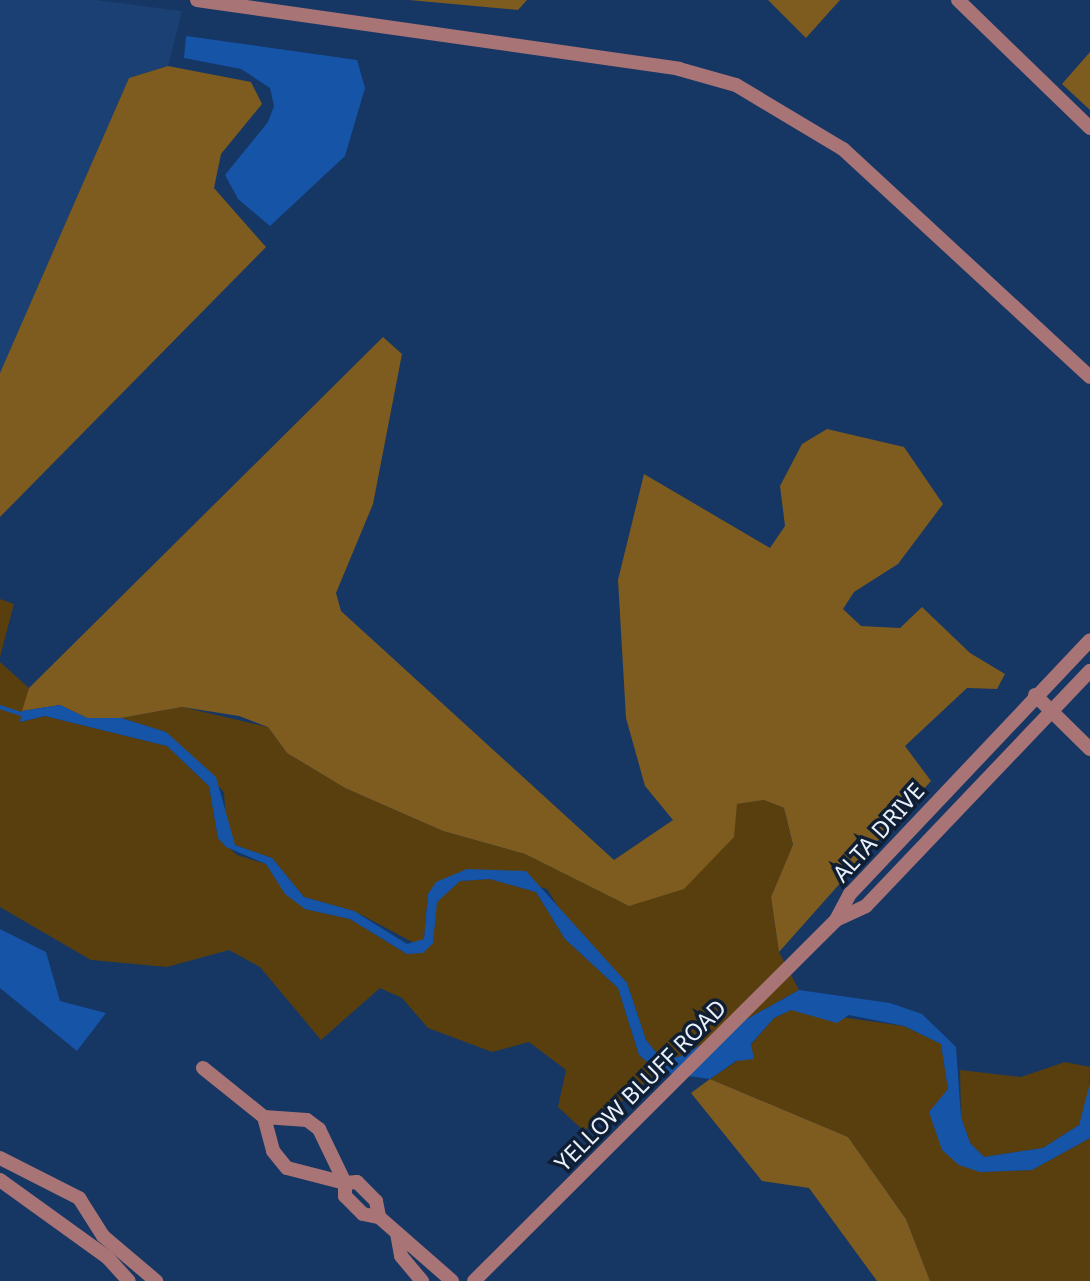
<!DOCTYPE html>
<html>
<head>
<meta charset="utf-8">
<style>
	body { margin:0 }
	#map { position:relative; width:1090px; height:1281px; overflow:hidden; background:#163664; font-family:"Noto Sans",sans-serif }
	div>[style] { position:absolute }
	.built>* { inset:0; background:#1b4074 }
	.green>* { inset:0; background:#593f0e }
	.forest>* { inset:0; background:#7e5b1e }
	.water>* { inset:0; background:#1654a7 }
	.stream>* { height:3.5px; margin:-1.75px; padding:0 1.75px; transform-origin:1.75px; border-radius:1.75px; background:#1654a7 }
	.minor>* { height:14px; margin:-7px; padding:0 7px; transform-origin:7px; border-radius:7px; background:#a87475 }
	span { translate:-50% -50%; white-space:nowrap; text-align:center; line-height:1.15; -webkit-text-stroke:7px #101e33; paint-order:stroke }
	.street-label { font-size:23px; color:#e8f0fb }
</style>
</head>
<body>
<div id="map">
	<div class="built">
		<i style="clip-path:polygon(0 0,96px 0,182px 11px,168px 66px,129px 78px,0 373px)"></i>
	</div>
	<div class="green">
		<i style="clip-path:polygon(0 599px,14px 604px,0 657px)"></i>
		<i style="clip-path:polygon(0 662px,29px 688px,21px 722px,45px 716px,167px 746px,209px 786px,218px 838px,237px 855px,266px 864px,305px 909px,350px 919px,407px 954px,433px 943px,436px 902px,460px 881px,490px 879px,536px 892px,565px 939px,618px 988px,639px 1055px,659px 1072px,584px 1131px,558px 1107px,566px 1070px,529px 1042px,492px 1052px,428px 1028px,402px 998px,380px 988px,321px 1040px,260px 967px,229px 950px,167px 967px,91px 960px,0 907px)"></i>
		<i style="clip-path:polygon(182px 707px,268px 727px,287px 753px,345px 788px,443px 831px,525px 854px,629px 906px,737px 804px,764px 800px,784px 808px,793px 846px,771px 897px,779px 952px,799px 990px,679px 1057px,659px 1056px,646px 1040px,627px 983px,568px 923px,547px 889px,467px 869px,428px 894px,424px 939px,418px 945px,354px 911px,304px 897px,272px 858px,235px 845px,227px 835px,224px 792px,166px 732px,121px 718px)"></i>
		<i style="clip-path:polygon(791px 1010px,904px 1026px,941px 1044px,948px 1089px,980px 1172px,1032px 1170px,1090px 1138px,1090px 1281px,930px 1281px,906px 1219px,848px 1137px,710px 1079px,737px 1061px,774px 1018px)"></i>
		<i style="clip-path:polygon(1065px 1062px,1090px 1067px,1088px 1110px,1079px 1125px,1043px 1148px,984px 1157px,970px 1143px,961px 1117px,960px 1070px,1021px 1077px)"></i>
	</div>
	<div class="forest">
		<i style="clip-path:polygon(409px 0,527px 0,518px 10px)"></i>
		<i style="clip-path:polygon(768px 0,840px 0,806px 38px)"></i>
		<i style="clip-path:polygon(1090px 52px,1090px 110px,1062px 84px)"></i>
		<i style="clip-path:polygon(168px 66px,251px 82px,262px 104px,221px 154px,214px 188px,266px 247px,0 517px,0 373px,129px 78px)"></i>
		<i style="clip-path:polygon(383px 337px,402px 354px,373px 504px,336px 593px,341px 611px,614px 860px,673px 820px,645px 786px,626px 718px,618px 580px,644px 474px,770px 548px,785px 526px,780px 486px,802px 444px,827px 429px,904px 447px,943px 504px,898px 564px,854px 592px,843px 609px,861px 626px,900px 628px,922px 607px,970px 653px,1005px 674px,997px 689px,967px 688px,905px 746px,931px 781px,779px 952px,771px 897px,793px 845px,784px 808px,764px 800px,737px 804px,734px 837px,684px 889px,629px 906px,525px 854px,443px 831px,345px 788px,287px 753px,268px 727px,239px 716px,182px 707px,121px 718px,87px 718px,60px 705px,22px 711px,29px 688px)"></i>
		<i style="clip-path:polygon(710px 1079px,848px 1137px,906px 1219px,930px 1281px,877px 1281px,809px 1188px,762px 1181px,691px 1093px)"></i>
	</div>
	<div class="water">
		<i style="clip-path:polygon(186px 36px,357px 60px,365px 88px,345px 156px,270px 226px,238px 199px,225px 175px,268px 122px,274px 106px,270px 88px,241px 69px,184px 58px)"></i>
		<i style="clip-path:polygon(60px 705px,87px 718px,121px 718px,166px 732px,216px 777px,235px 845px,272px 858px,304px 897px,354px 911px,407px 944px,424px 939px,428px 894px,436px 882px,467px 869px,526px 871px,627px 983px,646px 1040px,659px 1056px,679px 1057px,799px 990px,890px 1003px,922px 1014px,956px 1047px,961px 1117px,970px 1143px,984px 1157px,1043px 1148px,1079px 1125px,1090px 1083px,1090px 1138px,1032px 1170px,980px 1172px,959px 1165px,942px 1150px,929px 1112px,948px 1089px,941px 1044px,904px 1026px,849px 1015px,837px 1023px,791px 1010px,774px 1018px,751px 1044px,754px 1059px,736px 1061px,710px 1079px,659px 1072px,639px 1055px,618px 988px,565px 939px,536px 892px,490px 879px,460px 881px,437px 902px,433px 943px,423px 953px,407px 954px,350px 919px,305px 909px,285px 894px,266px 864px,226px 847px,218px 838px,209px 786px,167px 746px,45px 716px,20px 722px,22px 711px)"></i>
		<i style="clip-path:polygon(0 929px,46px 952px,60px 1001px,106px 1013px,77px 1051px,0 988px)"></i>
	</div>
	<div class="stream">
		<i style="left:0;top:707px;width:25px;rotate:18deg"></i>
	</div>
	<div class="minor">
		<i style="left:197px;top:0;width:487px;rotate:8.1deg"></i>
		<i style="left:679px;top:69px;width:59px;rotate:15.7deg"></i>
		<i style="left:736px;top:85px;width:125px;rotate:30.9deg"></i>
		<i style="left:843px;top:149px;width:336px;rotate:42.7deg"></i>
		<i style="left:958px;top:0;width:184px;rotate:44.1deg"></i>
		<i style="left:1035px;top:695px;width:77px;rotate:44.5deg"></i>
		<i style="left:836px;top:920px;width:33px;rotate:-25deg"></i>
		<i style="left:866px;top:906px;width:325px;rotate:-46.4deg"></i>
		<i style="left:203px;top:1068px;width:78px;rotate:38.8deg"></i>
		<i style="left:264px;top:1117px;width:35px;rotate:75deg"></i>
		<i style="left:273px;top:1151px;width:22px;rotate:51deg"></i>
		<i style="left:287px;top:1168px;width:60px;rotate:14.5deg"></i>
		<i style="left:345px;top:1183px;width:13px;rotate:90deg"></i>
		<i style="left:345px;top:1196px;width:25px;rotate:45deg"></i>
		<i style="left:363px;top:1214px;width:16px;rotate:11deg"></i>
		<i style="left:264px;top:1117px;width:43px;rotate:4deg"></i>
		<i style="left:307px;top:1120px;width:15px;rotate:37deg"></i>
		<i style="left:319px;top:1129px;width:60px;rotate:64.3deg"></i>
		<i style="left:345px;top:1183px;width:12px;rotate:-5deg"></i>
		<i style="left:357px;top:1182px;width:27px;rotate:45deg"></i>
		<i style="left:376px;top:1201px;width:16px;rotate:79deg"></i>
		<i style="left:379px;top:1217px;width:97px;rotate:41.2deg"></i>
		<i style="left:0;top:1158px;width:89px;rotate:26.9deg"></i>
		<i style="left:79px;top:1198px;width:45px;rotate:57.7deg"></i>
		<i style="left:103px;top:1236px;width:70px;rotate:40.3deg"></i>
		<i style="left:0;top:1180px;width:133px;rotate:35.8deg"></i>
		<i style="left:108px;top:1258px;width:31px;rotate:48deg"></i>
		<i style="left:397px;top:1233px;width:23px;rotate:80deg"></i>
		<i style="left:401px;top:1256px;width:33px;rotate:50deg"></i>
		<i style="left:474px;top:1281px;width:511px;rotate:-44.92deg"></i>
		<i style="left:836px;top:920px;width:30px;rotate:-62deg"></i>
		<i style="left:850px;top:894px;width:349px;rotate:-46.6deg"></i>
	</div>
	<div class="street-label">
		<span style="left:878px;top:832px;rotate:-48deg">ALTA DRIVE</span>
		<span style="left:640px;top:1085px;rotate:-45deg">YELLOW BLUFF ROAD</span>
	</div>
</div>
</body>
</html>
